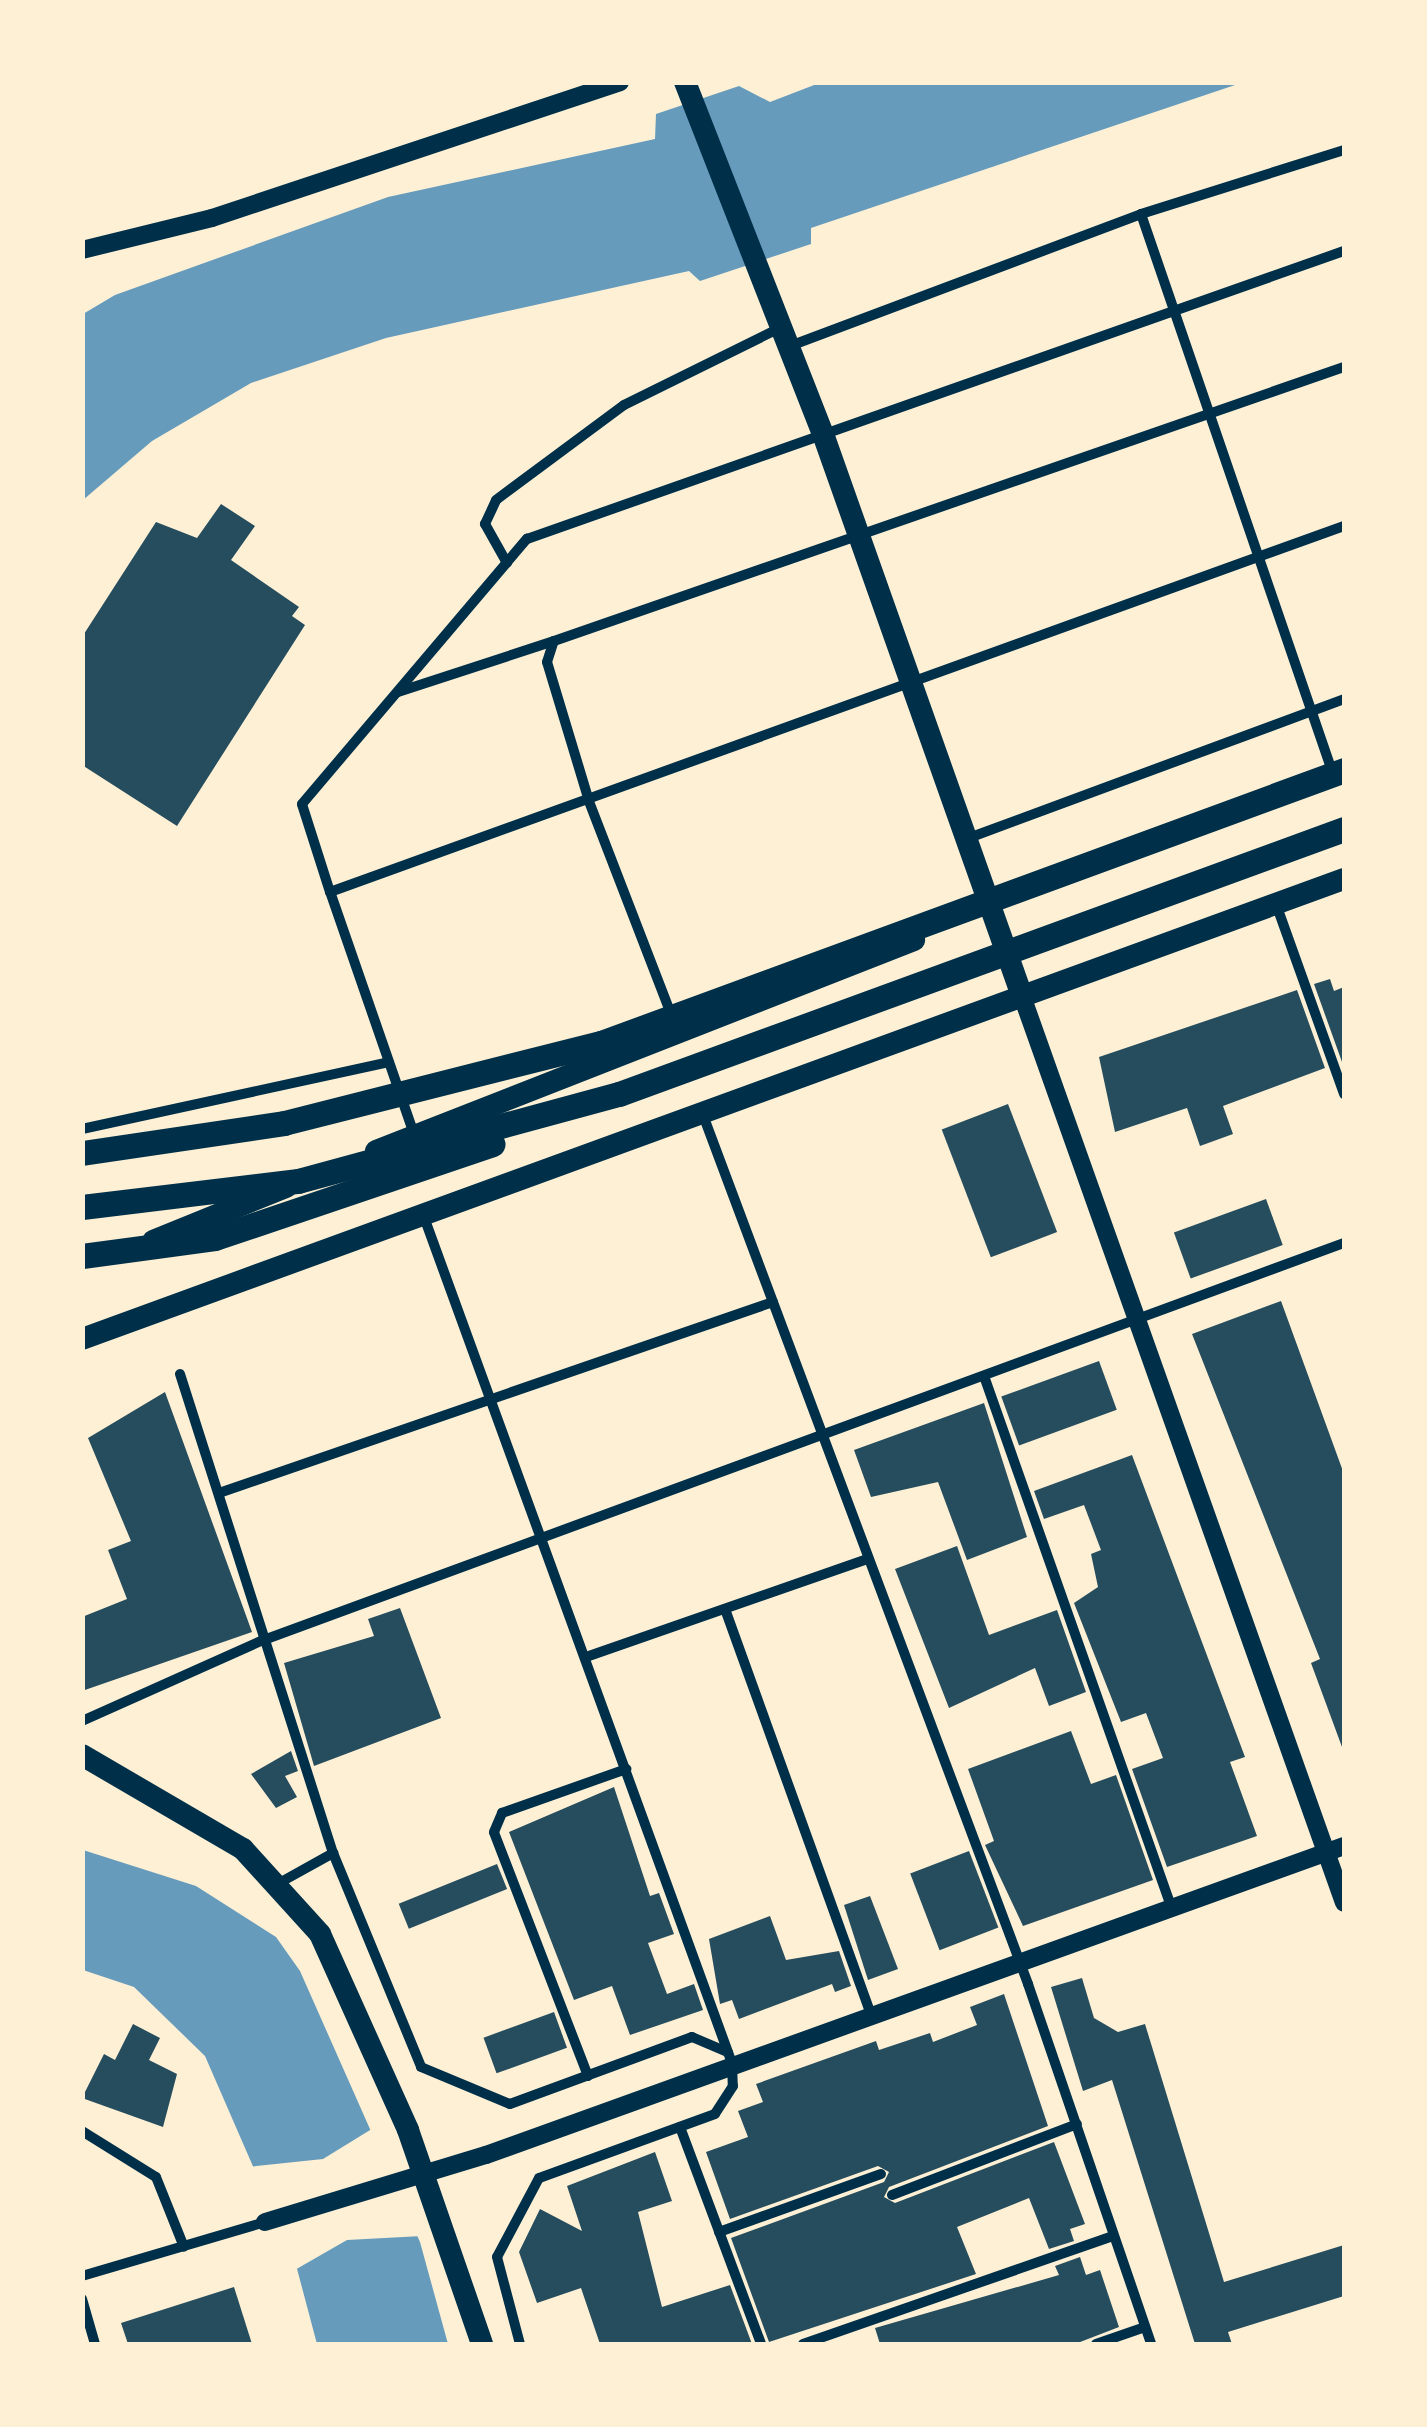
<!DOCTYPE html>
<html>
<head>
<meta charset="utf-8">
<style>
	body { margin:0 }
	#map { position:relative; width:1427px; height:2427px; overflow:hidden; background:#fdf0d5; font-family:Barlow,sans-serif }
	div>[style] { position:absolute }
	.water>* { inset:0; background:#669bbc }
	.pier>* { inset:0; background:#fdf0d5 }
	.building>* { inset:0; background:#264d5e; transform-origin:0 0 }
	.minor>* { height:10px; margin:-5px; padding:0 5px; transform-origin:5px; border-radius:5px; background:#003049 }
	.tertiary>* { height:18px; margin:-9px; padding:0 9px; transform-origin:9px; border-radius:9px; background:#003049 }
	.primary>* { height:22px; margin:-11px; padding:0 11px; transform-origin:11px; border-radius:11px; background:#003049 }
	.trunk>* { height:22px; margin:-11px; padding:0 11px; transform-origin:11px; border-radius:11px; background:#003049 }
	.motorway>* { height:25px; margin:-12.5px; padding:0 12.5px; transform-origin:12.5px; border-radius:12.5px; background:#003049 }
	span { translate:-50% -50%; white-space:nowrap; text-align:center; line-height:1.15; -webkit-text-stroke:10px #fdf0d5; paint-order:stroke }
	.frame { position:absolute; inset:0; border:85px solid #fdf0d5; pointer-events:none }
</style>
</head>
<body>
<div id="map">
	<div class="water">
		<i style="clip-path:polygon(822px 82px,1241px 83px,811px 228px,811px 244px,700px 281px,689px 271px,386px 338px,251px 383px,152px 441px,83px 500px,83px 314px,115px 295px,388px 197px,655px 139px,656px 114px,739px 86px,770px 102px)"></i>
		<i style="clip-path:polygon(83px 1850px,196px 1886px,276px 1937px,300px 1971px,420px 2242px,448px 2344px,317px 2344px,296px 2265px,205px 2056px,134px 1987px,83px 1970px)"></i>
	</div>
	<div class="pier">
		<i style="clip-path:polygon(375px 2127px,422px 2236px,347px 2240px,293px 2271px,248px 2167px,323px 2159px)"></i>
	</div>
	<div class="building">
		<i style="clip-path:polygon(221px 504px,255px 526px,231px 560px,299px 607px,292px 616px,305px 625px,177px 826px,82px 765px,82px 637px,156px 522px,197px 538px)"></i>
		<i style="clip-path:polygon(1330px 979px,1334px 991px,1344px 987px,1342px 1062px,1314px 984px)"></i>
		<i style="clip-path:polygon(1297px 990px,1325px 1068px,1223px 1106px,1233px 1134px,1200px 1146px,1187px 1108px,1115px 1132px,1099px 1057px)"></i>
		<i style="left:1008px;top:1104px;width:137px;height:71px;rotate:69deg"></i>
		<i style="left:1266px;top:1199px;width:49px;height:98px;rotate:70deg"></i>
		<i style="clip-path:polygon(1281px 1301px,1344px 1474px,1342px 1747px,1311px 1663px,1320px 1659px,1192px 1334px)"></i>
		<i style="left:1099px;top:1361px;width:52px;height:104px;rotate:70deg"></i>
		<i style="clip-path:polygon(165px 1392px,252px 1632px,82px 1691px,82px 1617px,127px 1599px,108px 1550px,131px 1541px,88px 1438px)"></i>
		<i style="clip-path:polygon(984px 1403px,1027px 1537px,967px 1560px,938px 1482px,871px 1497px,854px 1450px)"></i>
		<i style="clip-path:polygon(1132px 1455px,1245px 1757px,1230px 1762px,1257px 1836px,1167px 1867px,1132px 1769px,1163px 1758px,1146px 1713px,1121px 1722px,1074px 1603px,1098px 1587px,1091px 1554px,1101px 1550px,1084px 1505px,1044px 1519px,1034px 1491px)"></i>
		<i style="clip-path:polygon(957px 1546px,989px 1635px,1057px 1610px,1086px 1692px,1049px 1706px,1035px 1668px,949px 1708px,895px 1569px)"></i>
		<i style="clip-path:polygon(400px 1608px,441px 1718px,314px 1766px,284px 1663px,374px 1636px,368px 1619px)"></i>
		<i style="clip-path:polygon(1071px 1731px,1091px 1784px,1116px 1775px,1153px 1880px,1023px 1926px,985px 1845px,994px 1841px,968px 1769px)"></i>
		<i style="clip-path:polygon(291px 1751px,298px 1771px,285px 1776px,297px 1797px,276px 1808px,251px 1774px)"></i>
		<i style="clip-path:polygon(614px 1787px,650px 1896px,659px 1893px,674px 1934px,648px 1943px,667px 1994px,694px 1984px,703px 2010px,630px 2035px,612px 1986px,574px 2000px,509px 1832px)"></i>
		<i style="left:969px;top:1851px;width:82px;height:63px;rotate:69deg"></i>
		<i style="left:497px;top:1864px;width:27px;height:106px;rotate:68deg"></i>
		<i style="clip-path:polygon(870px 1896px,898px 1969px,868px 1980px,844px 1905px)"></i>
		<i style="clip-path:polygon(770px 1916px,786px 1960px,839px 1951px,851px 1986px,835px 1992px,832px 1984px,739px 2019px,732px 2000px,720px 2004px,709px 1939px)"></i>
		<i style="clip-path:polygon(1082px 1978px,1094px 2018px,1118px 2032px,1145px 2024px,1224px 2282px,1344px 2245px,1344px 2296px,1228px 2332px,1232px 2344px,1195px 2344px,1112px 2080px,1083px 2091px,1051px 1987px)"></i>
		<i style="clip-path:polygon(1004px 1994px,1048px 2126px,889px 2187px,884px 2197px,895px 2203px,1054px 2142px,1085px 2224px,1070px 2229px,1074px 2241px,1049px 2249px,1029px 2198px,957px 2227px,976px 2274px,769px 2342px,731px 2238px,884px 2182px,889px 2172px,878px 2166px,730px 2219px,706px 2152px,748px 2137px,738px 2111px,763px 2102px,756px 2084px,876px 2041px,879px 2050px,930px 2033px,933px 2042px,977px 2025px,970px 2007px)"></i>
		<i style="left:554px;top:2012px;width:38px;height:75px;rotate:70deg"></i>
		<i style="clip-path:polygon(133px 2024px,160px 2038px,149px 2060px,177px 2074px,163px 2127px,82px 2098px,104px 2054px,115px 2060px)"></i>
		<i style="clip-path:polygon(655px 2152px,672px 2201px,638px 2212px,662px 2307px,730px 2285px,752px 2344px,600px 2344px,581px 2288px,537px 2303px,519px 2252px,540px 2209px,582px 2231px,567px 2186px)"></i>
		<i style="clip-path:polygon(1080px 2257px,1086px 2275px,1100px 2270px,1119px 2327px,1075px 2344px,880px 2344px,875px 2328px,1059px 2275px,1055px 2266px)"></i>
		<i style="clip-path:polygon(234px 2287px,252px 2344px,128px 2344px,121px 2323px)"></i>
	</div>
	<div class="minor">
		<i style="left:1141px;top:214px;width:589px;rotate:71.07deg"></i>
		<i style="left:790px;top:346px;width:375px;rotate:-20.6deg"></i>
		<i style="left:1141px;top:214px;width:213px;rotate:-17.5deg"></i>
		<i style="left:507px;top:563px;width:45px;rotate:-119.4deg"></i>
		<i style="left:485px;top:524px;width:26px;rotate:-65deg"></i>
		<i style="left:496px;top:500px;width:159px;rotate:-36.6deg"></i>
		<i style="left:624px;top:405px;width:176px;rotate:-26.3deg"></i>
		<i style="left:398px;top:692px;width:164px;rotate:-18.1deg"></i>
		<i style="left:966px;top:839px;width:403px;rotate:-20.3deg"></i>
		<i style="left:330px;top:892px;width:92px;rotate:-107.7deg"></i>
		<i style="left:302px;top:804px;width:348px;rotate:-49.7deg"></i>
		<i style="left:527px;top:539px;width:866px;rotate:-19.42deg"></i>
		<i style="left:1276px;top:904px;width:202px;rotate:70.3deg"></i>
		<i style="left:671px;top:1014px;width:228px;rotate:-111.1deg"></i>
		<i style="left:589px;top:801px;width:145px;rotate:-106.8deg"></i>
		<i style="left:547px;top:662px;width:22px;rotate:-72deg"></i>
		<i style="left:554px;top:641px;width:836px;rotate:-19.13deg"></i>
		<i style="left:703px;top:1115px;width:928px;rotate:69.49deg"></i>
		<i style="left:1028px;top:1984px;width:380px;rotate:71.1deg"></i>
		<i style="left:82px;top:1129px;width:314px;rotate:-12.3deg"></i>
		<i style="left:414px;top:1134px;width:256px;rotate:-109.1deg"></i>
		<i style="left:330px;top:892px;width:1078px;rotate:-19.85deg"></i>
		<i style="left:424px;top:1217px;width:900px;rotate:70deg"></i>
		<i style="left:732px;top:2063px;width:23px;rotate:88deg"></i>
		<i style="left:733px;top:2086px;width:33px;rotate:123deg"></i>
		<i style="left:715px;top:2114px;width:187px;rotate:160deg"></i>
		<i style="left:539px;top:2178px;width:89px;rotate:118deg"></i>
		<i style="left:497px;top:2257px;width:90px;rotate:75.2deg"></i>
		<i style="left:180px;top:1374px;width:503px;rotate:72.29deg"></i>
		<i style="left:333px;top:1853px;width:231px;rotate:67.6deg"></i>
		<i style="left:421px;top:2067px;width:96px;rotate:22.6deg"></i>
		<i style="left:510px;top:2104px;width:194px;rotate:-20.2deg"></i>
		<i style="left:692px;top:2037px;width:39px;rotate:23deg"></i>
		<i style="left:984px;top:1376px;width:562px;rotate:70.57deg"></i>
		<i style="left:219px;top:1493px;width:586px;rotate:-19.02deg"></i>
		<i style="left:725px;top:1609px;width:431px;rotate:70.2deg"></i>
		<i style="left:586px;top:1657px;width:298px;rotate:-19.2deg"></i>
		<i style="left:82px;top:1721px;width:196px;rotate:-24.1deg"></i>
		<i style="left:261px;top:1641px;width:1154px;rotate:-20.18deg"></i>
		<i style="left:281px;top:1882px;width:60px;rotate:-29.1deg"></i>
		<i style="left:588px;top:2076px;width:261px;rotate:-111.1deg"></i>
		<i style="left:494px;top:1832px;width:21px;rotate:-67deg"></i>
		<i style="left:502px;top:1813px;width:132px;rotate:-19.5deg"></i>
		<i style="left:680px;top:2127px;width:232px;rotate:69.5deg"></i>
		<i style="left:82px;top:2131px;width:87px;rotate:31.9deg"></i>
		<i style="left:156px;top:2177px;width:75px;rotate:68.2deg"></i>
		<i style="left:892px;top:2195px;width:198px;rotate:-21deg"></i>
		<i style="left:719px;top:2232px;width:172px;rotate:-19.7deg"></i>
		<i style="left:82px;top:2276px;width:191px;rotate:-16.4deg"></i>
		<i style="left:82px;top:2299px;width:47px;rotate:73.9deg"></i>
		<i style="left:803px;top:2344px;width:329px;rotate:-19.2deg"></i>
		<i style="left:1096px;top:2344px;width:52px;rotate:-19.1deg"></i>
	</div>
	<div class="tertiary">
		<i style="left:82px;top:250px;width:134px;rotate:-13.8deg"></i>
		<i style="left:212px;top:218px;width:430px;rotate:-18.4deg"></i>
		<i style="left:1022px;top:996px;width:962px;rotate:70.45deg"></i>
		<i style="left:265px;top:2222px;width:231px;rotate:-16.9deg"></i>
		<i style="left:486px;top:2155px;width:912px;rotate:-19.81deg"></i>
	</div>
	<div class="primary">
		<i style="left:685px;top:82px;width:378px;rotate:68.6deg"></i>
		<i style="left:823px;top:434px;width:596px;rotate:70.5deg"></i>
		<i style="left:82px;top:1755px;width:186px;rotate:30.3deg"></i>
		<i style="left:243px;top:1849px;width:115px;rotate:47.8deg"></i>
		<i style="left:320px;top:1934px;width:215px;rotate:65.8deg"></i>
		<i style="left:408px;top:2130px;width:226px;rotate:70.9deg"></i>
	</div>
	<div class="trunk">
		<i style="left:376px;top:1151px;width:578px;rotate:-21.41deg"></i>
		<i style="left:153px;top:1241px;width:144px;rotate:-22.1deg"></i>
		<i style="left:82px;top:1339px;width:1343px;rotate:-20.03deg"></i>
	</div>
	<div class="motorway">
		<i style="left:82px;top:1153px;width:204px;rotate:-8.4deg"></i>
		<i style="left:284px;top:1123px;width:327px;rotate:-14.2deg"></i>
		<i style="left:601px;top:1043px;width:792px;rotate:-20.17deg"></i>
		<i style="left:82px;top:1207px;width:218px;rotate:-6.9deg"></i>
		<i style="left:298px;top:1181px;width:333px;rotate:-15.2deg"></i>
		<i style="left:619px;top:1094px;width:772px;rotate:-20.08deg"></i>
		<i style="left:82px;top:1256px;width:134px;rotate:-7.7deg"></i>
		<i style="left:215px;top:1238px;width:293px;rotate:-18.7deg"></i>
	</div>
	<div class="frame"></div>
</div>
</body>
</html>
